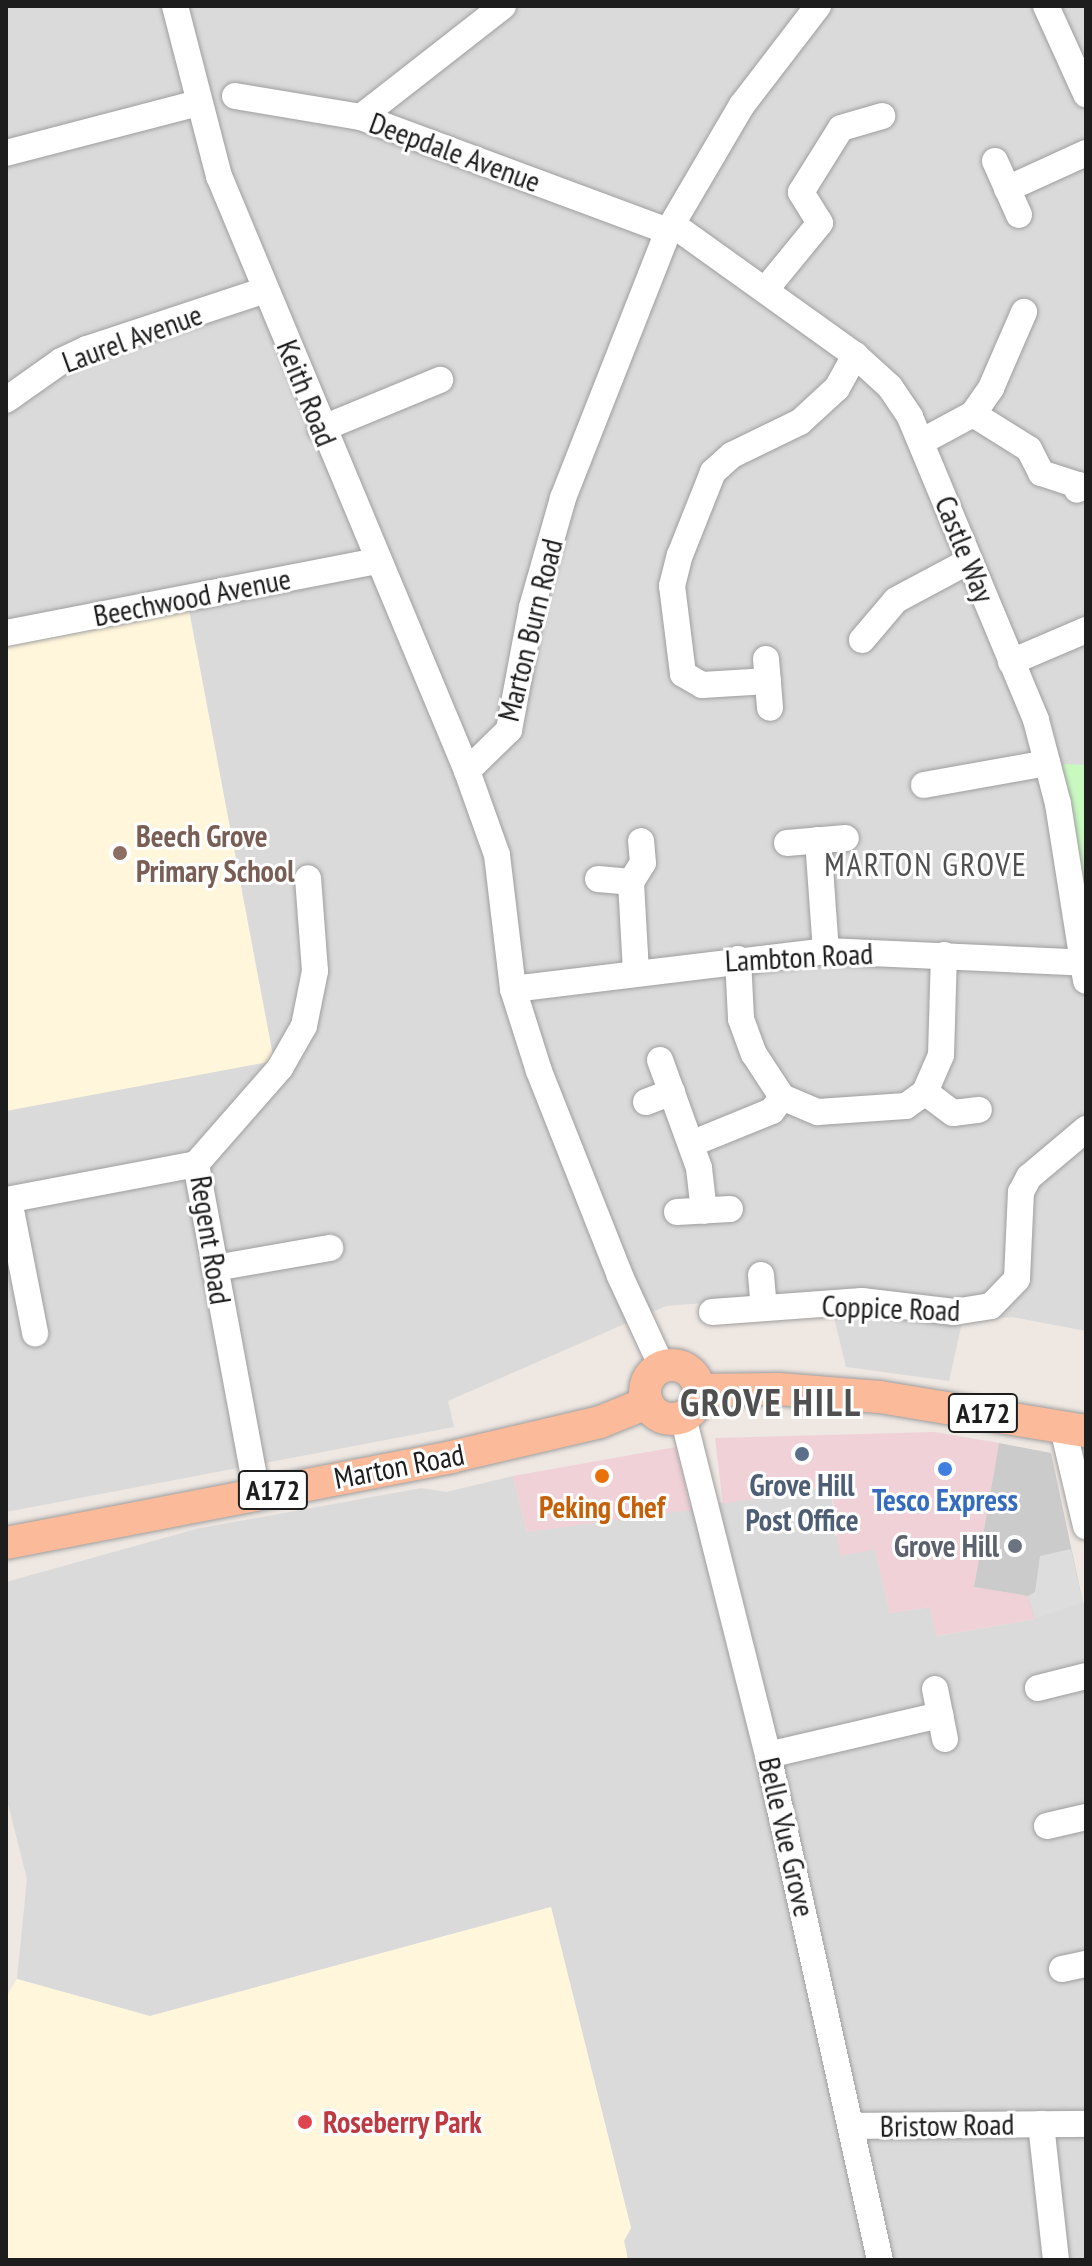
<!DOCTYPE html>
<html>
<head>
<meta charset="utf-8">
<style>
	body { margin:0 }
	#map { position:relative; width:1092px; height:2266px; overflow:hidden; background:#eee7e2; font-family:"PT Sans Narrow",sans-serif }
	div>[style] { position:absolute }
	.residential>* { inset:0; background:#dbdada }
	.commercial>* { inset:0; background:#efd1d7 }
	.education>* { inset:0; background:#fff6db }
	.religious>* { inset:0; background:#cbcbcb }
	.park>* { inset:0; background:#c8f9bf }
	.parking>* { inset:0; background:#ddd }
	.roads { filter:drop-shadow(0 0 2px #9e9e9e) drop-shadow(0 0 2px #9e9e9e) }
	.minor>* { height:26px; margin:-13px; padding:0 13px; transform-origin:13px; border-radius:13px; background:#fff }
	.major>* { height:32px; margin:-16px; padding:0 16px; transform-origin:16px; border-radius:16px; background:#fbba9a }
	.major>.ring { margin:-16px; padding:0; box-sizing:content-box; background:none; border:32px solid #fbba9a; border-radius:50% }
	.dots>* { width:22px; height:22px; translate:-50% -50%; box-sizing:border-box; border:4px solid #fff; border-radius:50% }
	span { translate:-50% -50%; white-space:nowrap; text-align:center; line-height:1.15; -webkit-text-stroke:6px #fff; paint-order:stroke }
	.shield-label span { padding:2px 6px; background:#fff; border:2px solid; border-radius:6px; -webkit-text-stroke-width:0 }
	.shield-label { font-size:28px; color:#1d1d1d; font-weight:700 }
	.street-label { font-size:30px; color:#1d1d1d }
	.education-label { font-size:30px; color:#785e54; font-weight:700 }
	.left { translate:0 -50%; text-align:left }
	.service-label { font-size:30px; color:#4e5e75; font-weight:700 }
	.shop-label { font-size:30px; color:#366cbe; font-weight:700 }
	.food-label { font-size:30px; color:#c56008; font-weight:700 }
	.worship-label { font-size:30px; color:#5b616d; font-weight:700 }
	.right { translate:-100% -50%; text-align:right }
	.health-label { font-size:30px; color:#be3a42; font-weight:700 }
	.neighbourhood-label { font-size:32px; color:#505050; letter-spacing:2px }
	.district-label { font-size:38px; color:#505050; font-weight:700; letter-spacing:2px }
	.frame { position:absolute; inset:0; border:8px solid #1d1d1d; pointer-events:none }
</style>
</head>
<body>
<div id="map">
	<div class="residential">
		<i style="clip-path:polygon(6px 6px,1086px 6px,1086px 1331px,1012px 1317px,962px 1322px,949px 1381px,846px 1367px,828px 1293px,666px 1306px,448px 1401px,454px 1427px,6px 1512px)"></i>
		<i style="clip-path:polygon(513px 1476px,527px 1532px,831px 1486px,835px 1535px,875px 1548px,890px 1613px,930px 1607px,937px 1636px,1035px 1619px,1086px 1602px,1086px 2260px,628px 2260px,624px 2240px,631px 2228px,551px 1907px,150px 2016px,17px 1979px,27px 1879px,6px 1796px,6px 1582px,196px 1529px,421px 1488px,446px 1492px)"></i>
	</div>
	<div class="commercial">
		<i style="clip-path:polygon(934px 1432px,999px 1443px,974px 1587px,1028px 1596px,1035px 1619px,936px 1636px,930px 1607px,890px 1613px,875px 1549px,840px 1556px,831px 1486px,723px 1504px,715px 1438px)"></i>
		<i style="clip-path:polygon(676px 1447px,691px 1510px,527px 1532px,513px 1476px)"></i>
	</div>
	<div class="education">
		<i style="clip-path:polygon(189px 610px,274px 1061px,6px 1111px,6px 645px)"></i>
		<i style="clip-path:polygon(551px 1907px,631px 2228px,624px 2241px,628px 2260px,6px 2260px,6px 1997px,17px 1979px,150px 2016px)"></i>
	</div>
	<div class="religious">
		<i style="clip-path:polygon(999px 1443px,1051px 1453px,1083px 1603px,1035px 1619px,1028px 1596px,974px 1587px)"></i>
	</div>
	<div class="park">
		<i style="clip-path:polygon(1063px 764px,1086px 765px,1086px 898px)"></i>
	</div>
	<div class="parking">
		<i style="clip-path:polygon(1071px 1549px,1083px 1603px,1035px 1619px,1028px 1596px,1035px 1592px,1040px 1556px)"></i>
	</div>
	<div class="roads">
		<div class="minor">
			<i style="left:175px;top:6px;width:176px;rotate:75.5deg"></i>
			<i style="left:219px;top:176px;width:645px;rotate:67.37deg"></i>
			<i style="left:467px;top:771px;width:89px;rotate:70.3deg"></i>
			<i style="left:497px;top:855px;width:135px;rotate:83.2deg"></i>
			<i style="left:513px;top:989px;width:86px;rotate:72.4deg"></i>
			<i style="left:539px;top:1071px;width:220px;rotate:68.4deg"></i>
			<i style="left:620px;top:1276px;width:100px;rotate:65.2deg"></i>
			<i style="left:1046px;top:6px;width:97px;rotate:65.6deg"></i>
			<i style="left:235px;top:96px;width:128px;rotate:9.5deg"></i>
			<i style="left:361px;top:117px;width:327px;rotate:20.4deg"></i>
			<i style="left:361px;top:117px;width:180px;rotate:-38deg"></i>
			<i style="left:6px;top:153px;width:198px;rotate:-14.6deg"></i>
			<i style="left:995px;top:161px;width:59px;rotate:66deg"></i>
			<i style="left:1007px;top:189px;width:87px;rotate:-24.5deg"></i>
			<i style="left:672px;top:224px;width:225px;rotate:35.6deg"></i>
			<i style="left:855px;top:355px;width:47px;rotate:42.4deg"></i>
			<i style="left:890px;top:387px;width:36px;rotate:56deg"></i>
			<i style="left:910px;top:417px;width:328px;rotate:67.4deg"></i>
			<i style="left:1036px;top:720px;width:87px;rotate:75.3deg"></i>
			<i style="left:1058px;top:804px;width:179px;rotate:81deg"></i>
			<i style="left:766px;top:289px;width:85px;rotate:-50.7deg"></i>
			<i style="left:820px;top:223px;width:36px;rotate:-122deg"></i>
			<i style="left:801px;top:192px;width:75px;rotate:-58deg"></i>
			<i style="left:841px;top:128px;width:43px;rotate:-16.3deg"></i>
			<i style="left:6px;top:400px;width:67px;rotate:-35.3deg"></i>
			<i style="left:61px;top:361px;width:29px;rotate:-25deg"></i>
			<i style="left:87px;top:349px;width:188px;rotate:-18.3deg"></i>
			<i style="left:973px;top:414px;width:32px;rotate:-55deg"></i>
			<i style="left:991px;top:388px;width:83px;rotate:-66.5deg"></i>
			<i style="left:321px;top:429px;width:129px;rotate:-22.4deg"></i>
			<i style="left:921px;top:442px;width:59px;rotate:-28.3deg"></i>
			<i style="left:973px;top:414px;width:66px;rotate:32deg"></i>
			<i style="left:1029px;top:449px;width:27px;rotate:63deg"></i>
			<i style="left:1041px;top:473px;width:40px;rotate:18deg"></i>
			<i style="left:1079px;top:485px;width:5px;rotate:112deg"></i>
			<i style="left:6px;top:633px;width:378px;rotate:-11deg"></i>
			<i style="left:862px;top:640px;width:52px;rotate:-49.6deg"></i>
			<i style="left:896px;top:600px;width:83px;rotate:-28.1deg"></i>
			<i style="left:766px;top:659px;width:49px;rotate:85.3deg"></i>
			<i style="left:1011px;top:662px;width:82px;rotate:-23.1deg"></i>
			<i style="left:768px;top:681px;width:66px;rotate:176.5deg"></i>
			<i style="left:702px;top:685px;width:22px;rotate:-150deg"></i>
			<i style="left:683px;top:674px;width:89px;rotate:-97.1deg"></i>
			<i style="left:672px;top:586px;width:32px;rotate:-76deg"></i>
			<i style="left:680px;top:555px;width:89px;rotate:-68.3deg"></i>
			<i style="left:713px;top:472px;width:25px;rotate:-42deg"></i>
			<i style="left:732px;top:455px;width:76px;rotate:-25.9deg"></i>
			<i style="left:800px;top:422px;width:50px;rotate:-42.6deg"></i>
			<i style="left:837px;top:388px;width:38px;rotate:-61deg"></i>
			<i style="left:467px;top:771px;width:59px;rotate:-44.3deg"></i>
			<i style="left:509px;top:730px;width:125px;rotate:-79.4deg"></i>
			<i style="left:532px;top:607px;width:113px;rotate:-74.1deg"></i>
			<i style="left:563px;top:498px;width:287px;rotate:-68.5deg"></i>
			<i style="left:668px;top:231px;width:146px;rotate:-59.6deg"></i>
			<i style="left:742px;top:105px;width:125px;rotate:-52.5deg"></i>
			<i style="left:924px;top:785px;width:125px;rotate:-10.1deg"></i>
			<i style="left:818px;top:840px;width:111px;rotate:85.9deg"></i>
			<i style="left:787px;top:843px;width:59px;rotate:-4.8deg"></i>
			<i style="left:598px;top:879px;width:33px;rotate:5deg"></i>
			<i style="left:738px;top:959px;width:60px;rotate:87.1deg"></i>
			<i style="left:741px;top:1019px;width:37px;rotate:70deg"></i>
			<i style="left:754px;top:1054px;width:51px;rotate:56.9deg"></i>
			<i style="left:782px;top:1097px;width:39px;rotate:23deg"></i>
			<i style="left:818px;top:1112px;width:88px;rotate:-3.9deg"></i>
			<i style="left:906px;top:1106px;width:24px;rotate:-36deg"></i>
			<i style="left:925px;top:1092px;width:40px;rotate:-66.6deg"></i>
			<i style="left:941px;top:1055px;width:100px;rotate:-88.3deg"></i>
			<i style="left:636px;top:972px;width:90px;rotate:-93.2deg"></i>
			<i style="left:631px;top:882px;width:22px;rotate:-58deg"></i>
			<i style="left:643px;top:863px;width:22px;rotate:-95deg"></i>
			<i style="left:513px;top:989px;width:315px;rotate:-6.9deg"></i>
			<i style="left:826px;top:951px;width:260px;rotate:2.6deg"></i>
			<i style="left:660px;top:1060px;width:115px;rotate:70.1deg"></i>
			<i style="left:699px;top:1168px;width:43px;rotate:83.4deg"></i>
			<i style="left:925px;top:1092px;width:35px;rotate:37deg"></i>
			<i style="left:953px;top:1113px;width:26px;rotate:-7deg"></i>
			<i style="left:646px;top:1102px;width:28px;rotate:-21deg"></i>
			<i style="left:691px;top:1144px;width:87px;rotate:-22.2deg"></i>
			<i style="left:772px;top:1111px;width:17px;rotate:-54deg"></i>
			<i style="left:6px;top:1200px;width:193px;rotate:-10.7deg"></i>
			<i style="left:9px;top:1200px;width:136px;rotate:78.9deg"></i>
			<i style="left:677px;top:1212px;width:53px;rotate:-3.2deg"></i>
			<i style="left:215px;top:1268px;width:117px;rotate:-9.9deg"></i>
			<i style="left:761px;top:1275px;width:33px;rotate:85deg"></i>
			<i style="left:712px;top:1312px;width:150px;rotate:-4.2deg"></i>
			<i style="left:862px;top:1301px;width:93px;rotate:6.8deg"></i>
			<i style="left:954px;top:1312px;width:37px;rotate:-9deg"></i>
			<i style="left:991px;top:1306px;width:37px;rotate:-46deg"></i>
			<i style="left:1017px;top:1279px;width:87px;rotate:-87.4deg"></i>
			<i style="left:1021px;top:1192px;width:17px;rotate:-62deg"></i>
			<i style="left:1029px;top:1177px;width:75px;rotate:-40.1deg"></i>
			<i style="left:683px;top:1417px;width:349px;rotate:75.9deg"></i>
			<i style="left:768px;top:1755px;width:517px;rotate:77.5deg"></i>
			<i style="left:1063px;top:1428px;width:101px;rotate:76.8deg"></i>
			<i style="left:257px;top:1493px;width:335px;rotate:-100.5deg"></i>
			<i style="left:196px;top:1164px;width:128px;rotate:-48.8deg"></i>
			<i style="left:280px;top:1068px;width:48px;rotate:-60.3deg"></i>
			<i style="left:304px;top:1026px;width:56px;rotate:-78.7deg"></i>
			<i style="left:315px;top:971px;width:93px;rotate:-94.3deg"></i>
			<i style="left:1038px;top:1688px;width:49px;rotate:-14deg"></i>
			<i style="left:935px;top:1689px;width:51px;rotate:78.7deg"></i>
			<i style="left:768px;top:1755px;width:177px;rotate:-13.1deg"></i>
			<i style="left:1047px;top:1826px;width:40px;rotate:-13deg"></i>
			<i style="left:1062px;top:1969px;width:25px;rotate:-12deg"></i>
			<i style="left:1041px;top:2124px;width:137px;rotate:83.7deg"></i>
			<i style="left:853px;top:2126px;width:233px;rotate:-0.5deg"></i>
		</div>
		<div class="major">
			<i class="ring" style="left:645px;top:1365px;width:22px;height:22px"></i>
			<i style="left:699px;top:1390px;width:79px;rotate:-0.7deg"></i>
			<i style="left:778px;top:1389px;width:102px;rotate:4.5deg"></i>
			<i style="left:880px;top:1397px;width:209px;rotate:9.4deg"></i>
			<i style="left:6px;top:1543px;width:453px;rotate:-10.9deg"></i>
			<i style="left:451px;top:1457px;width:153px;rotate:-13.2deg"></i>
			<i style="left:600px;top:1422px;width:51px;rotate:-22deg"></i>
		</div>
	</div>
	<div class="dots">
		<i style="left:120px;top:853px;background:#8d6e63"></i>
		<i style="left:802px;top:1454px;background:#5c6f8a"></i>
		<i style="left:945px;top:1469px;background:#3f7fe0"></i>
		<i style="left:602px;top:1476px;background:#e8710a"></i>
		<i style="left:1015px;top:1546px;background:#6b7280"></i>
		<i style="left:305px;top:2122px;background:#e0444e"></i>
	</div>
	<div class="shield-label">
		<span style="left:983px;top:1413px">A172</span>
		<span style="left:273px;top:1490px">A172</span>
	</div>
	<div class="street-label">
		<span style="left:455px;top:152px;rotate:20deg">Deepdale Avenue</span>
		<span style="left:132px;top:338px;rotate:-20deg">Laurel Avenue</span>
		<span style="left:307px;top:393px;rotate:68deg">Keith Road</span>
		<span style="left:965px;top:549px;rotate:68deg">Castle Way</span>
		<span style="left:192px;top:597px;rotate:-11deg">Beechwood Avenue</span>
		<span style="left:530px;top:630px;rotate:-76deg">Marton Burn Road</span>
		<span style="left:799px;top:957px;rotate:-3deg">Lambton Road</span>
		<span style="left:211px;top:1240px;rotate:81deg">Regent Road</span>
		<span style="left:891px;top:1308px;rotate:2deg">Coppice Road</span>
		<span style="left:399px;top:1466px;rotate:-11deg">Marton Road</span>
		<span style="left:787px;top:1837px;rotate:77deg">Belle Vue Grove</span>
		<span style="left:947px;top:2125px;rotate:-1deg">Bristow Road</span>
	</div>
	<div class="education-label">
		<span class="left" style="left:136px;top:853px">Beech Grove<br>Primary School</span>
	</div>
	<div class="service-label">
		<span style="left:802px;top:1502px">Grove Hill<br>Post Office</span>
	</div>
	<div class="shop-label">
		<span style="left:945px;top:1500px">Tesco Express</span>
	</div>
	<div class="food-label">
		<span style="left:602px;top:1507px">Peking Chef</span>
	</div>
	<div class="worship-label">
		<span class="right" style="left:999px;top:1546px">Grove Hill</span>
	</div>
	<div class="health-label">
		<span class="left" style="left:323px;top:2122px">Roseberry Park</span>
	</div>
	<div class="neighbourhood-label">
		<span style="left:926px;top:864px">MARTON GROVE</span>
	</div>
	<div class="district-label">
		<span style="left:771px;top:1402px">GROVE HILL</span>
	</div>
	<div class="frame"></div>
</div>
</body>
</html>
